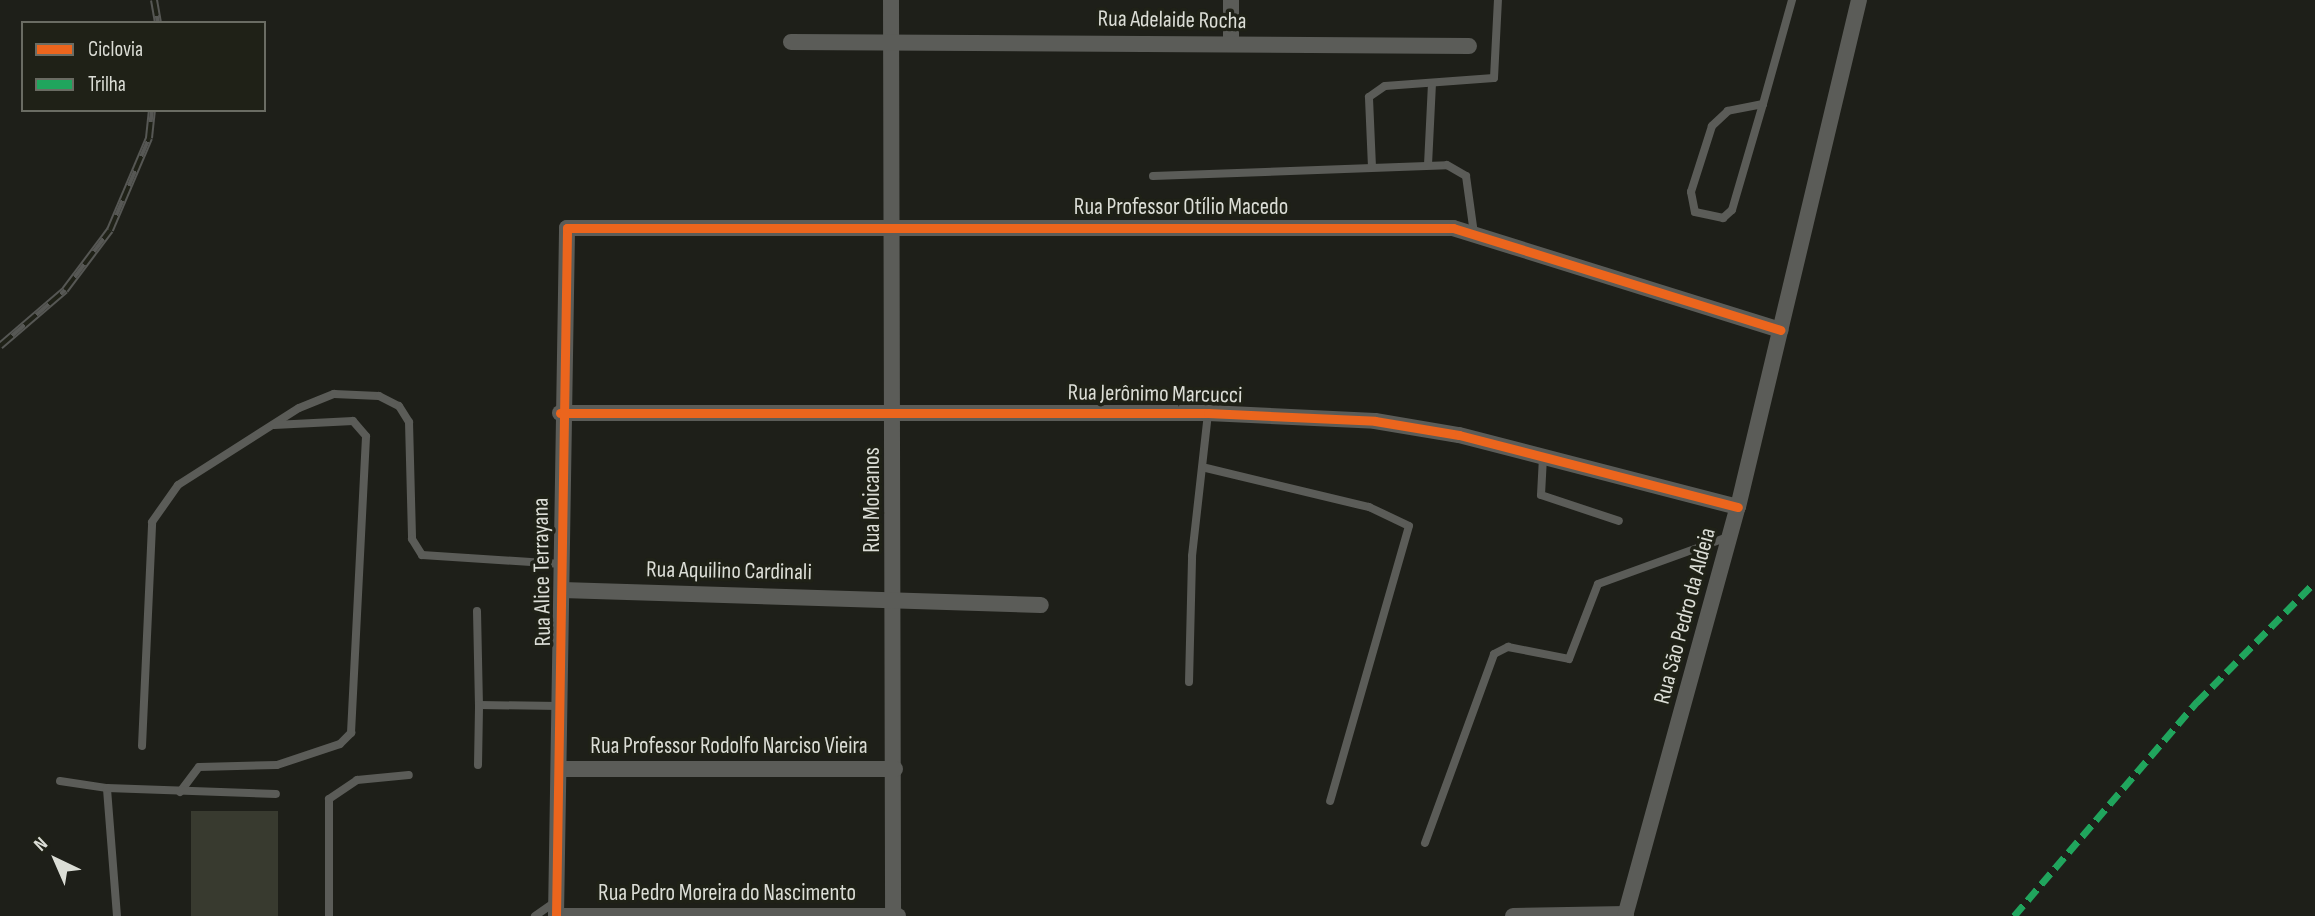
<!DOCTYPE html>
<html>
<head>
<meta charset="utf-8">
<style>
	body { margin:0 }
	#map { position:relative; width:2315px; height:916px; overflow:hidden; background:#1e1f19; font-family:"Sofia Sans Condensed",sans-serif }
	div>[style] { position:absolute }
	.building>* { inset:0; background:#383a2f; transform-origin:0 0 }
	.lane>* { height:8px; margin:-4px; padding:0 4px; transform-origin:4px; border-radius:4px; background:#5b5c58 }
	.street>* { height:16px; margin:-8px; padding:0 8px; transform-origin:8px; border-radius:8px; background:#5b5c58 }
	.rail>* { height:8px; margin-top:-4px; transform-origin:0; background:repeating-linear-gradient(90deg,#1f2117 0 16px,#565754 0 32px); box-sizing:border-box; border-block:2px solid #565754 }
	.quiet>* { height:7px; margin-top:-3.5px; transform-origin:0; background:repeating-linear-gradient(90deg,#20a55d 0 14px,transparent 0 21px) }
	.cycleway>* { height:9px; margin:-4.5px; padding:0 4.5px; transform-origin:4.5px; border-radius:4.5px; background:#eb651d }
	span { translate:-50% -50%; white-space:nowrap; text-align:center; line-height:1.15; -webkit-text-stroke:7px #1f2117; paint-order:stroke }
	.street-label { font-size:23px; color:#dbddd6 }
	.legend { position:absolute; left:21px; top:21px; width:245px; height:91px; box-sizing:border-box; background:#1f2117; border:2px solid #6a6c63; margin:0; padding:9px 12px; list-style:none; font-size:21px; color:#dbddd6 }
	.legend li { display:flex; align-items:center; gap:14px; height:35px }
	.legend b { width:35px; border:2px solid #6a6c63 }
	.north { position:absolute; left:21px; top:825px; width:70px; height:70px; -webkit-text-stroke:5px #1f2117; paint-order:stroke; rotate:316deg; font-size:19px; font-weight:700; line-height:28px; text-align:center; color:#dbddd6 }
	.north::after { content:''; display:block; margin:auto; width:24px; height:32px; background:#dbddd6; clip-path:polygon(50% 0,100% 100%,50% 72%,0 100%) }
</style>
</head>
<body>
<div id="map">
	<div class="building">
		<i style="left:278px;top:811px;width:105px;height:87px;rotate:90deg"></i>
	</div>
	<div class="lane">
		<i style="left:1763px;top:104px;width:36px;rotate:169deg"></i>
		<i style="left:1728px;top:111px;width:22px;rotate:137deg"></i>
		<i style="left:1712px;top:126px;width:69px;rotate:107.7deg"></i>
		<i style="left:1691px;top:192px;width:20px;rotate:79deg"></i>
		<i style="left:1695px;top:212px;width:29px;rotate:12deg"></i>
		<i style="left:1723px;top:218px;width:12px;rotate:-42deg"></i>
		<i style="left:1732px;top:210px;width:110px;rotate:-73.7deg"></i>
		<i style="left:1763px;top:104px;width:108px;rotate:-74.4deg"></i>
		<i style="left:1428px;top:165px;width:81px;rotate:-87.2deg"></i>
		<i style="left:1372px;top:167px;width:70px;rotate:-92.5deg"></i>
		<i style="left:1369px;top:97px;width:19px;rotate:-35deg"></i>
		<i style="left:1385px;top:86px;width:109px;rotate:-4.2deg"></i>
		<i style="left:1494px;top:78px;width:78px;rotate:-87.1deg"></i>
		<i style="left:1153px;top:176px;width:294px;rotate:-2.1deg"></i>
		<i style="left:1447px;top:165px;width:22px;rotate:30deg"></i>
		<i style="left:1466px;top:176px;width:59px;rotate:82.1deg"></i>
		<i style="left:1543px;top:457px;width:38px;rotate:93deg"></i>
		<i style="left:1541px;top:495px;width:82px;rotate:18.4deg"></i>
		<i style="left:1206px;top:468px;width:168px;rotate:13.5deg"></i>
		<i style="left:1369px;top:507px;width:44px;rotate:25.4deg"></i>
		<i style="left:1409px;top:526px;width:286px;rotate:106deg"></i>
		<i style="left:477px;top:611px;width:94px;rotate:88.8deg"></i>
		<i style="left:479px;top:705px;width:81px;rotate:0.7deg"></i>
		<i style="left:1189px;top:682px;width:126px;rotate:-88.6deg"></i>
		<i style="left:1192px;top:556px;width:144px;rotate:-83.6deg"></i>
		<i style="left:142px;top:746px;width:224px;rotate:-87.4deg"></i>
		<i style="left:152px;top:522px;width:45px;rotate:-54.9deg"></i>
		<i style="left:178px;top:485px;width:143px;rotate:-32.5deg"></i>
		<i style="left:299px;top:408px;width:38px;rotate:-22deg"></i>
		<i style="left:334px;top:394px;width:45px;rotate:2.5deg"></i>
		<i style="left:379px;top:396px;width:22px;rotate:27deg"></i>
		<i style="left:399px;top:406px;width:19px;rotate:58deg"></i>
		<i style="left:409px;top:422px;width:117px;rotate:88.5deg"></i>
		<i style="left:412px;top:539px;width:19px;rotate:58deg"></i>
		<i style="left:422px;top:555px;width:140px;rotate:3.7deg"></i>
		<i style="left:478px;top:765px;width:60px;rotate:-89deg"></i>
		<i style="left:60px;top:781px;width:48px;rotate:8.5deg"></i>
		<i style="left:180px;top:792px;width:31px;rotate:-53deg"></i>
		<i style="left:199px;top:767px;width:78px;rotate:-1.5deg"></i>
		<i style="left:277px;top:765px;width:66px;rotate:-18.4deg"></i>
		<i style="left:340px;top:744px;width:16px;rotate:-45deg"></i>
		<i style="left:351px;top:733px;width:297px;rotate:-87.1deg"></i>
		<i style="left:366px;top:436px;width:20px;rotate:-131deg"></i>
		<i style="left:353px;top:421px;width:79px;rotate:177.1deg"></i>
		<i style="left:1425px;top:843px;width:201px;rotate:-69.9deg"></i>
		<i style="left:1494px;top:654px;width:16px;rotate:-27deg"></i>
		<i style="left:1508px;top:647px;width:62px;rotate:11.1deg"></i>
		<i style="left:1569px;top:659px;width:80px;rotate:-68.9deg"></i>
		<i style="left:1598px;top:584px;width:138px;rotate:-19.9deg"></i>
		<i style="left:117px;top:916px;width:128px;rotate:-94.5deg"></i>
		<i style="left:107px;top:788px;width:169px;rotate:2deg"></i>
		<i style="left:329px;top:916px;width:117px;rotate:-90deg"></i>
		<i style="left:329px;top:799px;width:34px;rotate:-34deg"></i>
		<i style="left:357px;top:780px;width:52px;rotate:-5.5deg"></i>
		<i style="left:535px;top:916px;width:24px;rotate:-35deg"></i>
	</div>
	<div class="street">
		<i style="left:891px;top:0;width:916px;rotate:89.87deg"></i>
		<i style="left:1231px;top:0;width:44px;rotate:90deg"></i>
		<i style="left:791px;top:42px;width:678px;rotate:0.34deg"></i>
		<i style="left:560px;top:413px;width:648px"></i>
		<i style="left:1208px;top:413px;width:167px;rotate:2.7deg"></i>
		<i style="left:1375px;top:421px;width:85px;rotate:9.5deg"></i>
		<i style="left:1459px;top:435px;width:288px;rotate:14.5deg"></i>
		<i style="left:562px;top:590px;width:479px;rotate:1.8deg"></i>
		<i style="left:562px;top:769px;width:333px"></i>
		<i style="left:556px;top:916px;width:688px;rotate:-89.08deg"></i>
		<i style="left:567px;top:228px;width:886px"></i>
		<i style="left:1453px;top:228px;width:343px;rotate:17.3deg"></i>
		<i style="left:556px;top:916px;width:342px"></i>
		<i style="left:1513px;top:916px;width:113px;rotate:-1deg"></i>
		<i style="left:1625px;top:916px;width:424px;rotate:-74.6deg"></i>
		<i style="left:1738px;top:507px;width:521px;rotate:-76.58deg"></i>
	</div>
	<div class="rail">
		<i style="left:154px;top:0;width:23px;rotate:80deg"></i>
		<i style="left:0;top:346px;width:86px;rotate:-40.7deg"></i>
		<i style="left:65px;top:290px;width:75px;rotate:-53.1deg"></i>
		<i style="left:110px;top:230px;width:100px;rotate:-67deg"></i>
		<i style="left:149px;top:138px;width:28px;rotate:-84deg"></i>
	</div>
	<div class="quiet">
		<i style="left:2014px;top:916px;width:282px;rotate:-49.5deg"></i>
		<i style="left:2197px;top:702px;width:168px;rotate:-45.5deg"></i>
	</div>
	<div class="cycleway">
		<i style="left:560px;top:413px;width:648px"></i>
		<i style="left:1208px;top:413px;width:167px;rotate:2.7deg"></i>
		<i style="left:1375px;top:421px;width:85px;rotate:9.5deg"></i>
		<i style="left:1459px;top:435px;width:288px;rotate:14.5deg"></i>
		<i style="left:556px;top:916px;width:688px;rotate:-89.08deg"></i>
		<i style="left:567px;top:228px;width:886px"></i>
		<i style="left:1453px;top:228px;width:343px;rotate:17.3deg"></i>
	</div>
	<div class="street-label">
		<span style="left:1172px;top:20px;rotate:1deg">Rua Adelaide Rocha</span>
		<span style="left:1181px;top:207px">Rua Professor Otílio Macedo</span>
		<span style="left:1155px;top:394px;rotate:1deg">Rua Jerônimo Marcucci</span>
		<span style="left:872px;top:500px;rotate:-90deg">Rua Moicanos</span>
		<span style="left:729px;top:571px;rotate:1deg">Rua Aquilino Cardinali</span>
		<span style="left:542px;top:572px;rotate:-91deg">Rua Alice Terrayana</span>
		<span style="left:1685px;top:616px;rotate:-75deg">Rua São Pedro da Aldeia</span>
		<span style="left:729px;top:746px">Rua Professor Rodolfo Narciso Vieira</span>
		<span style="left:727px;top:893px">Rua Pedro Moreira do Nascimento</span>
	</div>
	<ul class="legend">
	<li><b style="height:9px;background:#eb651d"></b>Ciclovia</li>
	<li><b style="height:9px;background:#20a55d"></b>Trilha</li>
	</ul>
	<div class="north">N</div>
</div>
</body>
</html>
